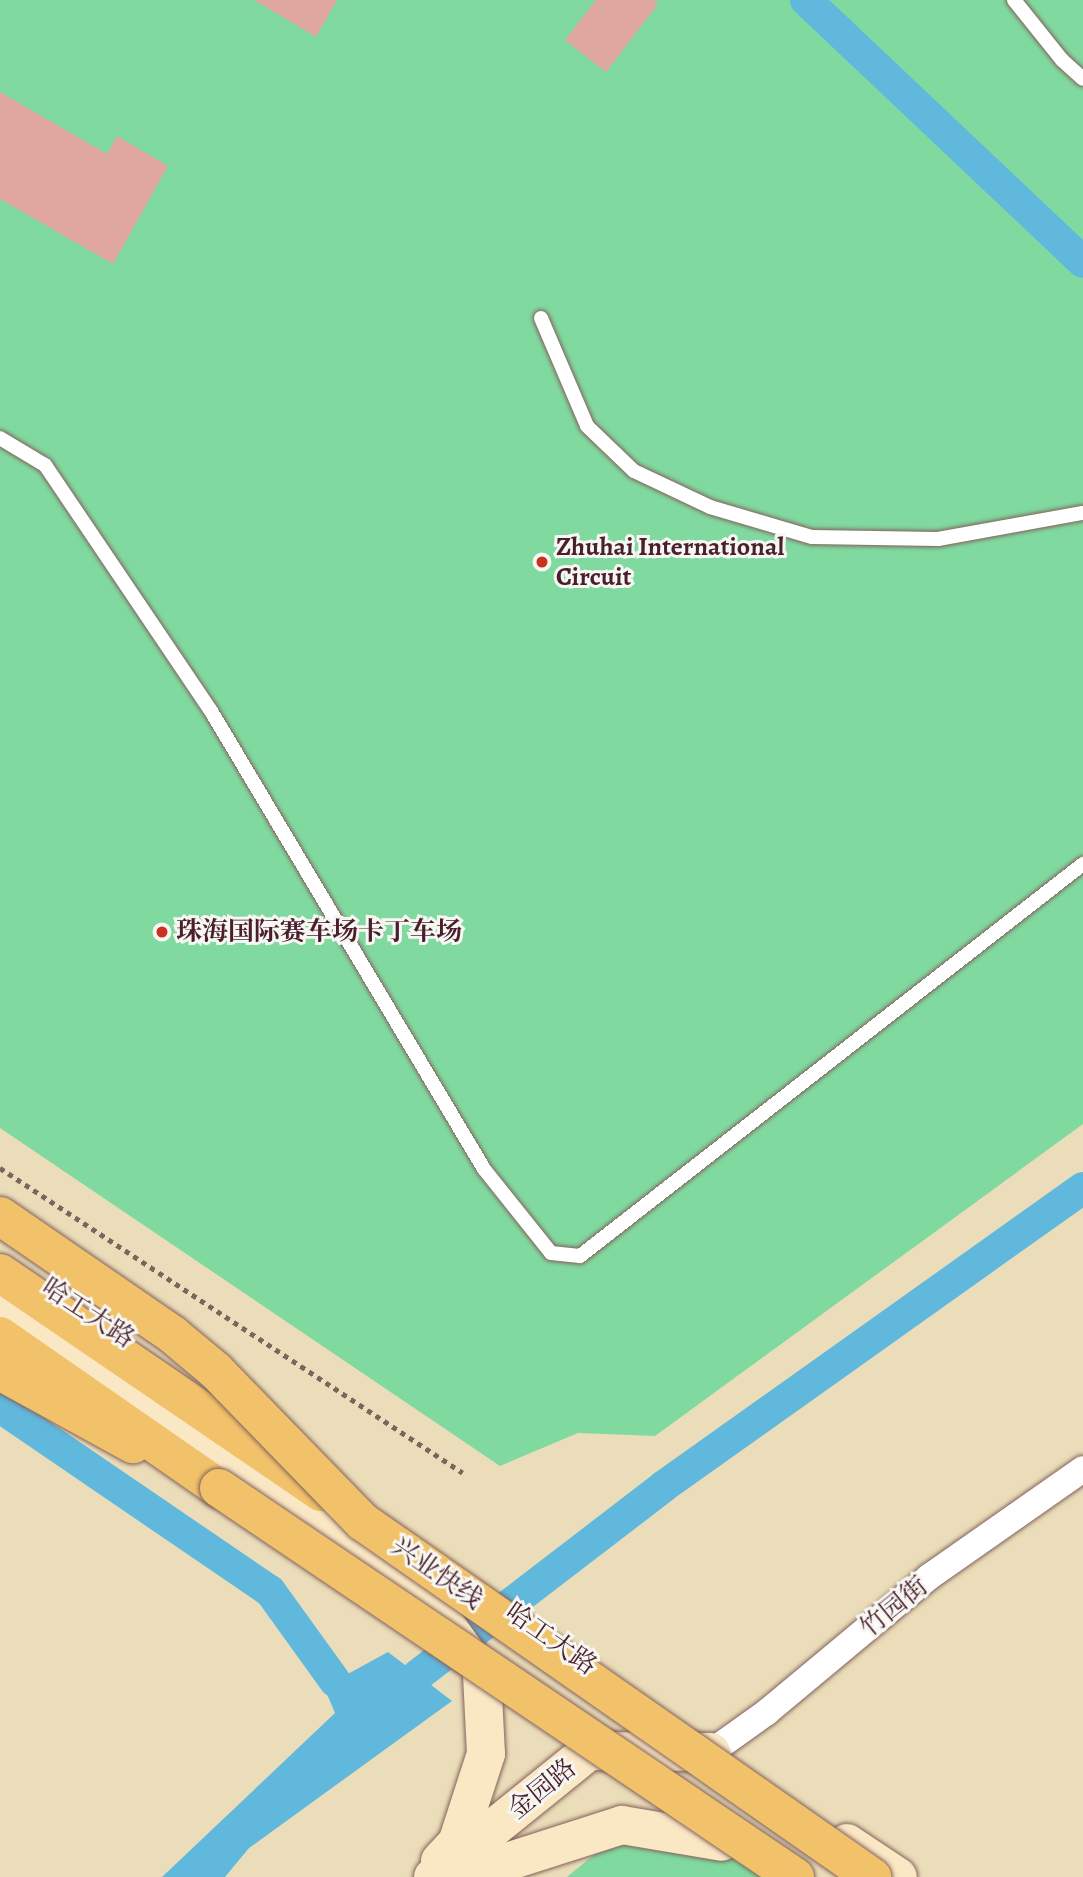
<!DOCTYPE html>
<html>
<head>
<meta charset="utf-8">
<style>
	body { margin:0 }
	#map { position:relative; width:1083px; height:1877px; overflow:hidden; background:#ebddb9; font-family:Alegreya,"Noto Serif SC",serif }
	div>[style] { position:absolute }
	.green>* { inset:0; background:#80daa0 }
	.water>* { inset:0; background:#60b8dd }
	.canal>* { height:32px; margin:-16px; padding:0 16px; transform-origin:16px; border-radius:16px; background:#60b8dd }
	.building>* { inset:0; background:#dfa79d }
	.path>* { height:4.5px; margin-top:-2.25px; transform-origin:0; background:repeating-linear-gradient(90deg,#82625d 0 5px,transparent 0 10px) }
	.roads { filter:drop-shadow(0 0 2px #82625d) drop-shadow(0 0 2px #82625d) }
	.lane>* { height:14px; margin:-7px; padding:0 7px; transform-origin:7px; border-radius:7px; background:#fff }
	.street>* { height:26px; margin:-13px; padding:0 13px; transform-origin:13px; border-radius:13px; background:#fff }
	.secondary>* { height:38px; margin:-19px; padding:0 19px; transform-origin:19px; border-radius:19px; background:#fae7c3 }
	.primary>* { height:38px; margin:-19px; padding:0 19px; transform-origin:19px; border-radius:19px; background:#f2c26a }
	.highway>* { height:38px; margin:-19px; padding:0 19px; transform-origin:19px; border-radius:19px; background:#f2c26a }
	.bridges { filter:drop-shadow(0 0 2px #82625d) drop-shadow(0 0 2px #82625d) }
	.primary-bridge>* { height:38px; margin:-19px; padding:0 19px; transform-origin:19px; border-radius:19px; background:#f2c26a }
	.highway-bridge>* { height:38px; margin:-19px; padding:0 19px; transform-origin:19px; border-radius:19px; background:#f2c26a }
	.dots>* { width:19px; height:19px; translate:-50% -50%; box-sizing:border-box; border:4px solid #f6f6f2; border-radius:50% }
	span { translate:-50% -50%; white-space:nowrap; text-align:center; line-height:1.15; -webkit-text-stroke:6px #f6f6f2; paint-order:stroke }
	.poi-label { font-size:26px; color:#4a1f2b; font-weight:700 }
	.left { translate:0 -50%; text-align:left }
	.street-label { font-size:26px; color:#4a1f2b }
</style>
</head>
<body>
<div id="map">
	<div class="green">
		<i style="clip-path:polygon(0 0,1083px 0,1083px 1124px,655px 1436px,578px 1433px,500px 1466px,0 1128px)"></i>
		<i style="clip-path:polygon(672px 1822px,772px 1877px,567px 1877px,602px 1848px)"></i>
	</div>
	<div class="water">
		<i style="clip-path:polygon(388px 1652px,452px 1701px,249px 1848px,225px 1877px,162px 1877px,335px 1713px,324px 1687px)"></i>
	</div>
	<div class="canal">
		<i style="left:806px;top:0;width:381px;rotate:43.4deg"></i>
		<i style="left:0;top:1407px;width:327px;rotate:34.3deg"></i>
		<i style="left:270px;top:1591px;width:111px;rotate:54.2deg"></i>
		<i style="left:418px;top:1675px;width:310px;rotate:-37.5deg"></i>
		<i style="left:664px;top:1486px;width:514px;rotate:-35.42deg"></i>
	</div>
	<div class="building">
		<i style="clip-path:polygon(254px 0,337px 0,316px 37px)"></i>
		<i style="clip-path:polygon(596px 0,654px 0,658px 4px,606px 72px,565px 40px)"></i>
		<i style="clip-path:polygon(0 92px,107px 154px,117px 136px,168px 166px,113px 264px,0 199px)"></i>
	</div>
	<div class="path">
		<i style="left:0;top:1168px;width:554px;rotate:33.37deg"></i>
	</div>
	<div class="roads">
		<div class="lane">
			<i style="left:1014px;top:0;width:77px;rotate:51.3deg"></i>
			<i style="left:1062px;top:60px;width:28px;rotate:42deg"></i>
			<i style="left:541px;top:318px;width:117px;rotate:66.9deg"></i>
			<i style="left:587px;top:426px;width:65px;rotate:43.8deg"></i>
			<i style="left:634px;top:471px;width:84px;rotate:25.3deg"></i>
			<i style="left:710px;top:507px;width:106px;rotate:16.4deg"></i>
			<i style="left:812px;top:537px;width:126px;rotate:0.9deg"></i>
			<i style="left:938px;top:539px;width:147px;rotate:-10.2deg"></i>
			<i style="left:0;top:438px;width:52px;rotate:31deg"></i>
			<i style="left:45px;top:465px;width:297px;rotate:56deg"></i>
			<i style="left:211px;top:711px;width:533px;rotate:59.2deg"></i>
			<i style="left:484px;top:1169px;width:107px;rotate:51.4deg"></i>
			<i style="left:551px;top:1253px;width:29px;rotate:6deg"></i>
			<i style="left:580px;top:1256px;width:638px;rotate:-37.93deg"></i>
		</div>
		<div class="street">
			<i style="left:711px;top:1752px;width:69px;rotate:-35.5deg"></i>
			<i style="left:767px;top:1712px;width:211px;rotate:-39.8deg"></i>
			<i style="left:929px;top:1577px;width:188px;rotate:-35deg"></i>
		</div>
		<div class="secondary">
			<i style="left:0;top:1305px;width:515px;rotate:34.4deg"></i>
			<i style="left:425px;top:1596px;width:72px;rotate:54.1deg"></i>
			<i style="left:847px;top:1843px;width:61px;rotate:33.7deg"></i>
			<i style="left:440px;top:1861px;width:25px;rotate:-47deg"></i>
			<i style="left:457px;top:1843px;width:94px;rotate:-72deg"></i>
			<i style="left:486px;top:1754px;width:79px;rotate:-92.9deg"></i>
			<i style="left:433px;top:1877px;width:201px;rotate:-38.9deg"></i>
			<i style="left:589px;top:1751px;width:122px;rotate:0.5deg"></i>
			<i style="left:473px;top:1877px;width:21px;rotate:-29deg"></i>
			<i style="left:491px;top:1867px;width:138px;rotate:-17.8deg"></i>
			<i style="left:622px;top:1825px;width:101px;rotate:9.6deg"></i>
		</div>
		<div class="primary">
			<i style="left:0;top:1371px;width:152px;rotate:28.8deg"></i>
		</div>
		<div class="highway">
			<i style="left:0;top:1273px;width:389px;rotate:34.3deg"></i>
			<i style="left:0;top:1336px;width:267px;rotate:34.8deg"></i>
		</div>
	</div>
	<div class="bridges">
		<div class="primary-bridge">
			<i style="left:0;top:1216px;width:210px;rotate:34.5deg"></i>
			<i style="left:173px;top:1335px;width:56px;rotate:39.9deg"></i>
			<i style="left:216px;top:1371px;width:211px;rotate:45.8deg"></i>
		</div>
		<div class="highway-bridge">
			<i style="left:219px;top:1488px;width:695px;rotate:34.03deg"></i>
			<i style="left:363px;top:1522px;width:621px;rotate:34.89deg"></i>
		</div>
	</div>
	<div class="dots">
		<i style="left:542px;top:562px;background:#c8321e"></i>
		<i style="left:162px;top:932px;background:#c8321e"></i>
	</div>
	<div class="poi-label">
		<span class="left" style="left:556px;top:562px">Zhuhai International<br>Circuit</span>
		<span class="left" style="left:176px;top:932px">珠海国际赛车场卡丁车场</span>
	</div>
	<div class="street-label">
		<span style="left:88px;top:1313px;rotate:33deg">哈工大路</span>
		<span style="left:437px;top:1573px;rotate:35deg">兴业快线</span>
		<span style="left:894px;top:1607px;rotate:-39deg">竹园街</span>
		<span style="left:551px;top:1639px;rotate:35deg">哈工大路</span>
		<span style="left:542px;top:1789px;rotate:-39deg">金园路</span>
	</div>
</div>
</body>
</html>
